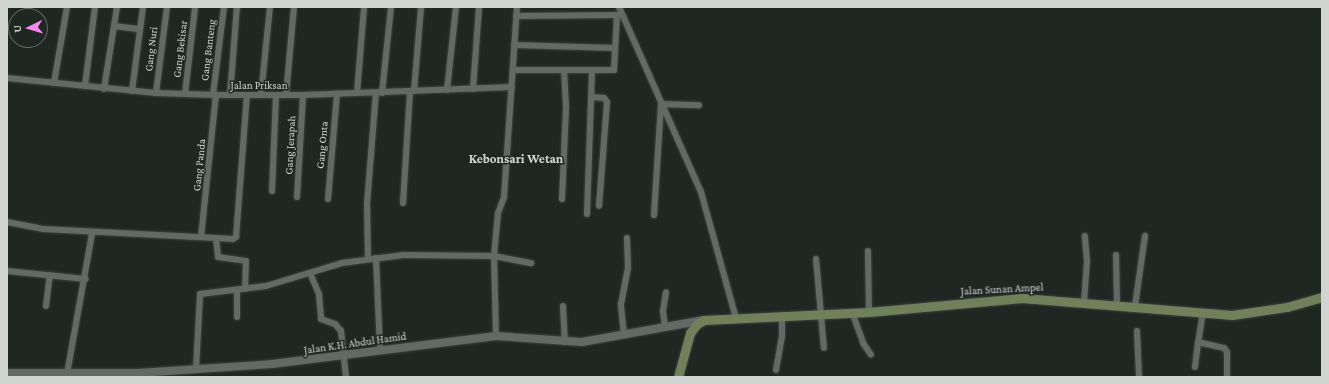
<!DOCTYPE html>
<html>
<head>
<meta charset="utf-8">
<style>
	body { margin:0 }
	#map { position:relative; width:1329px; height:384px; overflow:hidden; background:#1f2722; font-family:"Crimson Pro",serif }
	div>[style] { position:absolute }
	.roads { filter:drop-shadow(0 0 1px #3d433f) drop-shadow(0 0 1px #3d433f) }
	.minor>* { height:6px; margin:-3px; padding:0 3px; transform-origin:3px; border-radius:3px; background:#616a64 }
	.tertiary>* { height:8px; margin:-4px; padding:0 4px; transform-origin:4px; border-radius:4px; background:#616a64 }
	.secondary>* { height:9px; margin:-4.5px; padding:0 4.5px; transform-origin:4.5px; border-radius:4.5px; background:#70805a }
	span { translate:-50% -50%; white-space:nowrap; text-align:center; line-height:1.15; -webkit-text-stroke:3px #1f2722; paint-order:stroke }
	.street-label { font-size:11px; color:#d0d5d2 }
	.quarter-label { font-size:13px; color:#d0dbd4; font-weight:700 }
	.frame { position:absolute; inset:0; border:8px solid #d0d5d2; pointer-events:none }
	.north { position:absolute; left:8px; top:8px; width:40px; height:40px; box-sizing:border-box; background:#1f2722; border:1px solid #666d68; border-radius:50%; rotate:265deg; font-size:11px; font-weight:700; line-height:16px; text-align:center; color:#d0d5d2 }
	.north::after { content:''; display:block; margin:auto; width:14px; height:18px; background:#f589ee; clip-path:polygon(50% 0,100% 100%,50% 72%,0 100%) }
</style>
</head>
<body>
<div id="map">
	<div class="roads">
		<div class="minor">
			<i style="left:619px;top:7px;width:202px;rotate:66.1deg"></i>
			<i style="left:701px;top:192px;width:131px;rotate:74.5deg"></i>
			<i style="left:516px;top:16px;width:105px;rotate:-0.5deg"></i>
			<i style="left:114px;top:26px;width:26px;rotate:7deg"></i>
			<i style="left:514px;top:45px;width:101px;rotate:1.7deg"></i>
			<i style="left:513px;top:70px;width:101px"></i>
			<i style="left:614px;top:70px;width:55px;rotate:-86.9deg"></i>
			<i style="left:7px;top:78px;width:150px;rotate:5.7deg"></i>
			<i style="left:156px;top:93px;width:60px;rotate:1.9deg"></i>
			<i style="left:216px;top:95px;width:87px"></i>
			<i style="left:303px;top:95px;width:209px;rotate:-2.2deg"></i>
			<i style="left:54px;top:83px;width:77px;rotate:-80.3deg"></i>
			<i style="left:85px;top:86px;width:80px;rotate:-82.8deg"></i>
			<i style="left:104px;top:89px;width:83px;rotate:-81deg"></i>
			<i style="left:473px;top:89px;width:82px;rotate:-85.8deg"></i>
			<i style="left:447px;top:90px;width:83px;rotate:-83.8deg"></i>
			<i style="left:132px;top:91px;width:85px;rotate:-82.5deg"></i>
			<i style="left:414px;top:91px;width:84px;rotate:-85.2deg"></i>
			<i style="left:156px;top:93px;width:87px;rotate:-82.7deg"></i>
			<i style="left:357px;top:93px;width:86px;rotate:-85.3deg"></i>
			<i style="left:382px;top:93px;width:86px;rotate:-84deg"></i>
			<i style="left:185px;top:94px;width:88px;rotate:-83.4deg"></i>
			<i style="left:213px;top:95px;width:89px;rotate:-82.9deg"></i>
			<i style="left:230px;top:95px;width:88px;rotate:-85.5deg"></i>
			<i style="left:261px;top:95px;width:88px;rotate:-84.2deg"></i>
			<i style="left:286px;top:95px;width:88px;rotate:-84.8deg"></i>
			<i style="left:591px;top:97px;width:13px;rotate:4deg"></i>
			<i style="left:604px;top:98px;width:5px;rotate:53deg"></i>
			<i style="left:607px;top:102px;width:104px;rotate:94.4deg"></i>
			<i style="left:272px;top:191px;width:96px;rotate:-87.6deg"></i>
			<i style="left:297px;top:197px;width:102px;rotate:-86.6deg"></i>
			<i style="left:328px;top:199px;width:106px;rotate:-85.1deg"></i>
			<i style="left:562px;top:199px;width:92px;rotate:-87.5deg"></i>
			<i style="left:566px;top:107px;width:36px;rotate:-93deg"></i>
			<i style="left:403px;top:203px;width:111px;rotate:-86.4deg"></i>
			<i style="left:587px;top:214px;width:143px;rotate:-88deg"></i>
			<i style="left:654px;top:215px;width:111px;rotate:-86.4deg"></i>
			<i style="left:661px;top:104px;width:38px;rotate:2deg"></i>
			<i style="left:7px;top:222px;width:37px;rotate:11deg"></i>
			<i style="left:43px;top:229px;width:173px;rotate:3deg"></i>
			<i style="left:216px;top:238px;width:19px;rotate:84deg"></i>
			<i style="left:218px;top:257px;width:28px;rotate:8deg"></i>
			<i style="left:246px;top:261px;width:28px;rotate:92deg"></i>
			<i style="left:201px;top:237px;width:143px;rotate:-84deg"></i>
			<i style="left:216px;top:238px;width:17px;rotate:3deg"></i>
			<i style="left:233px;top:239px;width:4px;rotate:-34deg"></i>
			<i style="left:236px;top:237px;width:142px;rotate:-85.6deg"></i>
			<i style="left:868px;top:251px;width:61px;rotate:89.1deg"></i>
			<i style="left:1116px;top:255px;width:49px;rotate:88.8deg"></i>
			<i style="left:376px;top:258px;width:92px;rotate:87.5deg"></i>
			<i style="left:368px;top:259px;width:55px;rotate:-91deg"></i>
			<i style="left:367px;top:204px;width:111px;rotate:-85.4deg"></i>
			<i style="left:816px;top:259px;width:89px;rotate:84.9deg"></i>
			<i style="left:7px;top:271px;width:79px;rotate:5.8deg"></i>
			<i style="left:310px;top:273px;width:23px;rotate:67deg"></i>
			<i style="left:319px;top:294px;width:25px;rotate:85deg"></i>
			<i style="left:321px;top:319px;width:15px;rotate:20deg"></i>
			<i style="left:335px;top:324px;width:9px;rotate:49deg"></i>
			<i style="left:341px;top:331px;width:46px;rotate:83.8deg"></i>
			<i style="left:1084px;top:302px;width:41px;rotate:-85.8deg"></i>
			<i style="left:1087px;top:261px;width:25px;rotate:-95deg"></i>
			<i style="left:46px;top:306px;width:31px;rotate:-83deg"></i>
			<i style="left:563px;top:306px;width:36px;rotate:87deg"></i>
			<i style="left:1135px;top:306px;width:71px;rotate:-81.9deg"></i>
			<i style="left:852px;top:312px;width:33px;rotate:70deg"></i>
			<i style="left:863px;top:343px;width:14px;rotate:56deg"></i>
			<i style="left:1203px;top:312px;width:30px;rotate:99deg"></i>
			<i style="left:1198px;top:342px;width:27px;rotate:13deg"></i>
			<i style="left:1224px;top:348px;width:5px;rotate:53deg"></i>
			<i style="left:1227px;top:352px;width:25px;rotate:90deg"></i>
			<i style="left:237px;top:317px;width:27px;rotate:-90deg"></i>
			<i style="left:665px;top:326px;width:15px;rotate:-98deg"></i>
			<i style="left:663px;top:311px;width:19px;rotate:-81deg"></i>
			<i style="left:1137px;top:331px;width:46px;rotate:87.5deg"></i>
			<i style="left:624px;top:335px;width:31px;rotate:-96deg"></i>
			<i style="left:621px;top:304px;width:37px;rotate:-79deg"></i>
			<i style="left:628px;top:268px;width:30px;rotate:-92deg"></i>
			<i style="left:496px;top:336px;width:80px;rotate:-91.4deg"></i>
			<i style="left:494px;top:256px;width:43px;rotate:-84.7deg"></i>
			<i style="left:498px;top:213px;width:17px;rotate:-69deg"></i>
			<i style="left:504px;top:197px;width:190px;rotate:-86.1deg"></i>
			<i style="left:1195px;top:367px;width:25px;rotate:-83deg"></i>
			<i style="left:196px;top:369px;width:75px;rotate:-86.9deg"></i>
			<i style="left:200px;top:294px;width:66px;rotate:-6.9deg"></i>
			<i style="left:266px;top:286px;width:79px;rotate:-16.8deg"></i>
			<i style="left:342px;top:263px;width:62px;rotate:-7.5deg"></i>
			<i style="left:403px;top:255px;width:91px;rotate:0.6deg"></i>
			<i style="left:494px;top:256px;width:38px;rotate:11deg"></i>
			<i style="left:776px;top:370px;width:34px;rotate:-80deg"></i>
			<i style="left:782px;top:337px;width:21px;rotate:-90deg"></i>
			<i style="left:67px;top:374px;width:143px;rotate:-79.9deg"></i>
		</div>
		<div class="tertiary">
			<i style="left:7px;top:373px;width:131px"></i>
			<i style="left:138px;top:373px;width:134px;rotate:-3.8deg"></i>
			<i style="left:272px;top:364px;width:226px;rotate:-7.1deg"></i>
			<i style="left:496px;top:336px;width:86px;rotate:4deg"></i>
			<i style="left:582px;top:342px;width:124px;rotate:-10.2deg"></i>
		</div>
		<div class="secondary">
			<i style="left:678px;top:377px;width:46px;rotate:-74.7deg"></i>
			<i style="left:690px;top:333px;width:11px;rotate:-52deg"></i>
			<i style="left:697px;top:324px;width:8px;rotate:-30deg"></i>
			<i style="left:704px;top:320px;width:165px;rotate:-2.8deg"></i>
			<i style="left:869px;top:312px;width:154px;rotate:-5.2deg"></i>
			<i style="left:1022px;top:298px;width:211px;rotate:4.6deg"></i>
			<i style="left:1232px;top:315px;width:56px;rotate:-8.3deg"></i>
			<i style="left:1287px;top:307px;width:36px;rotate:-16deg"></i>
		</div>
	</div>
	<div class="street-label">
		<span style="left:151px;top:49px;rotate:-83deg">Gang Nuri</span>
		<span style="left:180px;top:49px;rotate:-83deg">Gang Bekisar</span>
		<span style="left:208px;top:50px;rotate:-83deg">Gang Banteng</span>
		<span style="left:259px;top:85px">Jalan Priksan</span>
		<span style="left:290px;top:145px;rotate:-87deg">Gang Jerapah</span>
		<span style="left:322px;top:145px;rotate:-85deg">Gang Onta</span>
		<span style="left:199px;top:165px;rotate:-84deg">Gang Panda</span>
		<span style="left:1002px;top:289px;rotate:-3deg">Jalan Sunan Ampel</span>
		<span style="left:355px;top:343px;rotate:-8deg">Jalan K.H. Abdul Hamid</span>
	</div>
	<div class="quarter-label">
		<span style="left:516px;top:159px">Kebonsari Wetan</span>
	</div>
	<div class="frame"></div>
	<div class="north">U</div>
</div>
</body>
</html>
